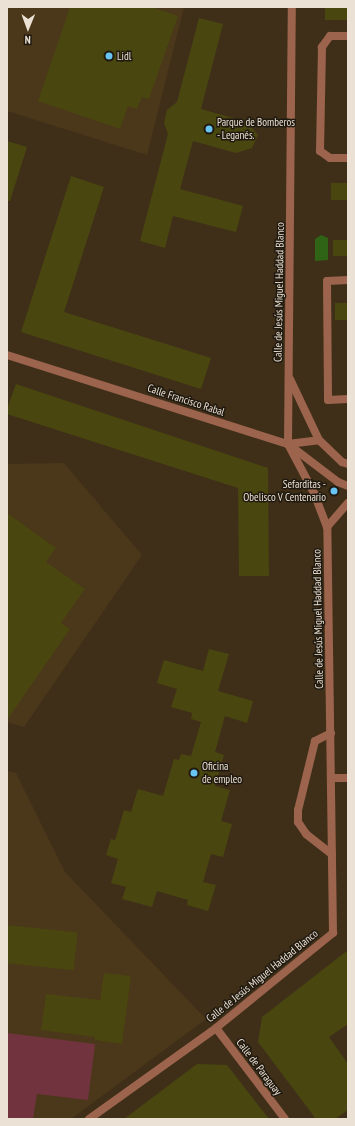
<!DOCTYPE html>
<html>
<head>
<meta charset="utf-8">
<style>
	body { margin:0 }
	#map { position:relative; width:355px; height:1126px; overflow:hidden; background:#3f2f19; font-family:"PT Sans Narrow",sans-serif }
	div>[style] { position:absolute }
	.built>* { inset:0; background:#4b371a }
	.green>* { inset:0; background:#71343e }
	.water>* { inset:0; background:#2f6315 }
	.building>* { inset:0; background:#49460f; transform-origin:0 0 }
	.service>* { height:8px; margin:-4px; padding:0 4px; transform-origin:4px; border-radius:4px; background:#9c644c }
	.minor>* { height:8px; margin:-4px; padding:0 4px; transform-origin:4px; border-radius:4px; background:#9c644c }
	.dots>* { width:11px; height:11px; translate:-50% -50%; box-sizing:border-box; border:2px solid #20190f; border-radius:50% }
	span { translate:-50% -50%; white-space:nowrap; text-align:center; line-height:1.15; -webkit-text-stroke:3px #20190f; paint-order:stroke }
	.poi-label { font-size:11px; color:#ebe1d4 }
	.left { translate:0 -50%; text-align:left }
	.right { translate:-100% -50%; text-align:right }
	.street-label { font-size:11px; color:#ebe1d4 }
	.frame { position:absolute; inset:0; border:8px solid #ebe1d4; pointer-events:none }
	.north { position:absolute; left:8px; top:8px; width:40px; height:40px; -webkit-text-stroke:3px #20190f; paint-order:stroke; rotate:181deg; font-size:11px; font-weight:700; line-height:16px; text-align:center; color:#ebe1d4 }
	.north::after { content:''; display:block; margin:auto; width:14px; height:18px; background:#ebe1d4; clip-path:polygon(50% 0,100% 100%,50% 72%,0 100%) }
</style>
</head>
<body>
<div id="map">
	<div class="built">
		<i style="clip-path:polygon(7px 7px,184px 7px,147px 155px,7px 111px)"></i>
		<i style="clip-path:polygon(64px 463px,142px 555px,24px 727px,7px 722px,7px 464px)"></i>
		<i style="clip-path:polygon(7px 771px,16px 773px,65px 872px,206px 1019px,71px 1119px,7px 1119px)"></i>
	</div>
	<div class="green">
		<i style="clip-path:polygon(7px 1033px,95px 1044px,88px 1100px,37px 1094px,33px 1119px,7px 1119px)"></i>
	</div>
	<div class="water">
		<i style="clip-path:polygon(321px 235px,328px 238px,328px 260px,315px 261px,315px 239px)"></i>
	</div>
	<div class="building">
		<i style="clip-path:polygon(70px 7px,152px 7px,178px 16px,149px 99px,142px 97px,137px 109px,128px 106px,120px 129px,38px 101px)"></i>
		<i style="left:325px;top:7px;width:23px;height:13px"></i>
		<i style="clip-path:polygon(199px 18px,223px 24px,201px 109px,247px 122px,258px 135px,252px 148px,236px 153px,193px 141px,180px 189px,243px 206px,236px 232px,173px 216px,165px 248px,140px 241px,168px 134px,164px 123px,167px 110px,177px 102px)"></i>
		<i style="clip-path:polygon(7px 141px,27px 147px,10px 201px,7px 201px)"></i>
		<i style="clip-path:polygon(71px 176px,104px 187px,64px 312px,211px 358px,201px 389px,21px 332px)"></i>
		<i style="left:331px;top:183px;width:17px;height:17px"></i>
		<i style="left:333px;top:240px;width:15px;height:16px"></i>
		<i style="left:348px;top:303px;width:17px;height:13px;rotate:90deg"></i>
		<i style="clip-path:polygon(16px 384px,268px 468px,269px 576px,239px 576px,238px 488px,7px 414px,7px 409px)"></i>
		<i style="clip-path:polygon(7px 513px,56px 548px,46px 562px,85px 589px,61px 623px,70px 629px,7px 720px)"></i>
		<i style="clip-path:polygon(209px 649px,229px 654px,218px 691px,253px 701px,247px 723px,225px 716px,215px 752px,224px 755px,215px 786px,230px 790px,221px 821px,232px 824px,223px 857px,211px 854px,203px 882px,216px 885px,208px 911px,187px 905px,188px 900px,157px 891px,152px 907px,122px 899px,126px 887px,111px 883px,118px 859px,106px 855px,111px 839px,115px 840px,124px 810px,131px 812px,138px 789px,163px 796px,174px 759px,179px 760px,181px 754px,191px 756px,201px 722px,191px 719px,192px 713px,171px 707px,177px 689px,157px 683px,164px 660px,203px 671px)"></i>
		<i style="left:7px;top:925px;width:71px;height:38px;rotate:6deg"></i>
		<i style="clip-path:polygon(348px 950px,348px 1024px,329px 1037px,348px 1064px,348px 1110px,335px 1119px,316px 1119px,258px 1042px,262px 1017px)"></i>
		<i style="clip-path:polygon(104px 973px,131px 976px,122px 1044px,95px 1040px,95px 1037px,41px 1030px,46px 994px,100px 1000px)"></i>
		<i style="clip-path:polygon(197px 1064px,227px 1065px,269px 1119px,124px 1119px)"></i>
	</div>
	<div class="service">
		<i style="left:331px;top:733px;width:18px;rotate:153deg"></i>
		<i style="left:315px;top:741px;width:71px;rotate:103.8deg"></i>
		<i style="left:298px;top:810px;width:12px;rotate:90deg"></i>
		<i style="left:298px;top:822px;width:14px;rotate:56deg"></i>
		<i style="left:306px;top:834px;width:33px;rotate:38deg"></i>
	</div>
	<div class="minor">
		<i style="left:348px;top:36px;width:18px;rotate:180deg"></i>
		<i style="left:330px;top:36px;width:14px;rotate:126deg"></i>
		<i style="left:322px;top:47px;width:104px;rotate:91.1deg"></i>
		<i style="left:320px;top:151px;width:12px;rotate:35deg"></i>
		<i style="left:330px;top:158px;width:18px"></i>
		<i style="left:348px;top:280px;width:21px;rotate:177deg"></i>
		<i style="left:327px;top:281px;width:119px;rotate:89.5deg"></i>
		<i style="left:328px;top:400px;width:20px;rotate:-3deg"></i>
		<i style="left:7px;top:355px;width:295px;rotate:17.6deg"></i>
		<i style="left:288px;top:444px;width:63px;rotate:37.2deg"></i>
		<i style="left:338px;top:482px;width:11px;rotate:22deg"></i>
		<i style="left:290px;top:379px;width:68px;rotate:64.6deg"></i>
		<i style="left:319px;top:440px;width:32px;rotate:44deg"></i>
		<i style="left:342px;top:462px;width:6px;rotate:18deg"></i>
		<i style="left:288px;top:444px;width:31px;rotate:-7deg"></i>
		<i style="left:327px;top:527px;width:32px;rotate:-49deg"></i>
		<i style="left:332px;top:778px;width:16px"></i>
		<i style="left:216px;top:1028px;width:114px;rotate:52.8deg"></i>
		<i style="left:89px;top:1119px;width:156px;rotate:-35.6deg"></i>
		<i style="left:216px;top:1028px;width:151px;rotate:-39.1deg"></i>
		<i style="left:333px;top:933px;width:406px;rotate:-90.8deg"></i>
		<i style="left:327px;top:527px;width:36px;rotate:-111deg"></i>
		<i style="left:314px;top:493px;width:55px;rotate:-118deg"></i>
		<i style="left:288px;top:444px;width:437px;rotate:-89.5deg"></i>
	</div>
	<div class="dots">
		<i style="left:109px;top:56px;background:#68c4f0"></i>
		<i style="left:209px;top:129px;background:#68c4f0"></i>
		<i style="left:334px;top:491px;background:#68c4f0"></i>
		<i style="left:194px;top:773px;background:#68c4f0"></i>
	</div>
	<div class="poi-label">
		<span class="left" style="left:117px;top:56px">Lidl</span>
		<span class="left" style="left:217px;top:129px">Parque de Bomberos<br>- Leganés.</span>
		<span class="right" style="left:326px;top:491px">Sefarditas -<br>Obelisco V Centenario</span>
		<span class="left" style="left:202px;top:773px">Oficina<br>de empleo</span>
	</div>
	<div class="street-label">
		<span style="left:279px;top:292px;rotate:-89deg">Calle de Jesús Miguel Haddad Blanco</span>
		<span style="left:186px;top:400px;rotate:18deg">Calle Francisco Rabal</span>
		<span style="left:318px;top:619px;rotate:-91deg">Calle de Jesús Miguel Haddad Blanco</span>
		<span style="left:262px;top:976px;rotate:-39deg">Calle de Jesús Miguel Haddad Blanco</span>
		<span style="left:259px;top:1067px;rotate:53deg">Calle de Paraguay</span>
	</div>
	<div class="frame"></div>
	<div class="north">N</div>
</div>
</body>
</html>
